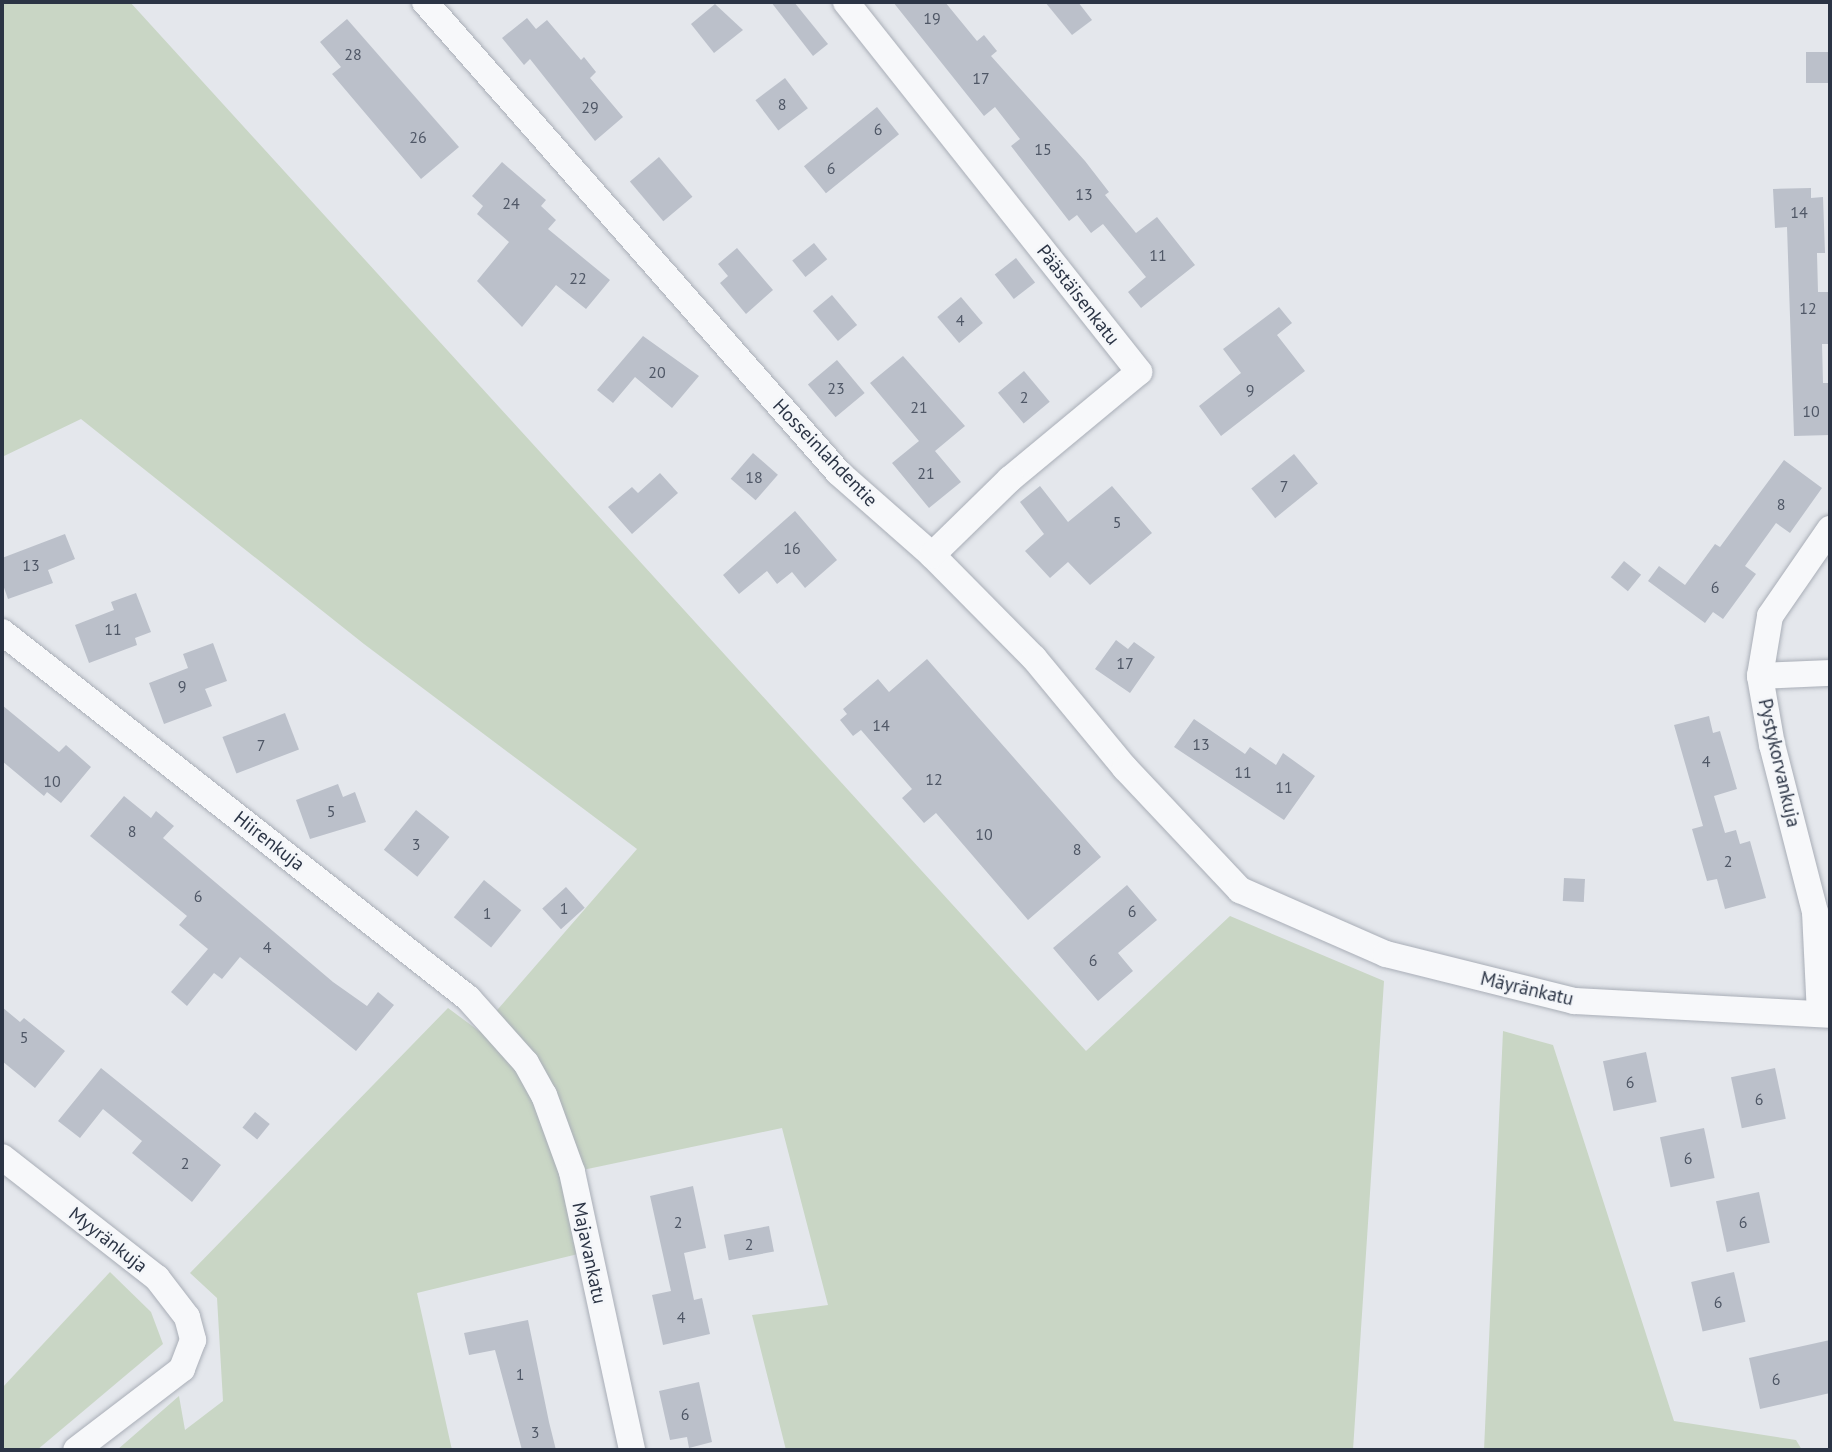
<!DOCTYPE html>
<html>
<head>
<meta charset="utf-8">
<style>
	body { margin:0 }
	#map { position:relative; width:1832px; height:1452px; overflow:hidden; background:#e4e7ec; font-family:"PT Sans",sans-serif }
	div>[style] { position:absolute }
	.green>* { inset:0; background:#c9d6c5 }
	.building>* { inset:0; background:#bbc0ca; transform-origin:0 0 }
	.roads { filter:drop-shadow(0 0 2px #a9aeb7) drop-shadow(0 0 2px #a9aeb7) }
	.street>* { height:26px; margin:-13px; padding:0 13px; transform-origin:13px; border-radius:13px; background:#f7f8fa }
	span { translate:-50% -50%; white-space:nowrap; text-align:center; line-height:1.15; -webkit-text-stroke:5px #f4f6f9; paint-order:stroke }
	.number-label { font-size:16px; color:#4f5766 }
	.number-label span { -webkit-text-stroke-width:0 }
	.street-label { font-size:19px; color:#2b3445 }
	.frame { position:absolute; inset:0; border:4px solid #2b3445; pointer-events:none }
</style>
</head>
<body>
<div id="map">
	<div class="green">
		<i style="clip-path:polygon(2px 2px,130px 2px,1086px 1051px,1230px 916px,1384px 981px,1353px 1450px,786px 1450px,752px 1315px,828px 1305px,782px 1128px,559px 1175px,578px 1254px,417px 1293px,452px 1450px,117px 1450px,179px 1396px,185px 1430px,223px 1401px,217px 1298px,190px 1273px,448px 1008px,479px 1031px,637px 849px,364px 644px,81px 419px,2px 457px)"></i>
		<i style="clip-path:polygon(1503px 1031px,1553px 1045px,1674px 1421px,1796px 1440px,1802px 1450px,1484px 1450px)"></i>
		<i style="clip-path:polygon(110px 1272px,151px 1312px,163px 1344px,37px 1450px,2px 1450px,2px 1388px)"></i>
	</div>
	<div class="building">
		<i style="clip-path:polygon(771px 2px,794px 2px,828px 44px,813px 56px)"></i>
		<i style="clip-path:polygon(893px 2px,945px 2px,977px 41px,984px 35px,997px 51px,991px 56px,1085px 161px,1109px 192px,1105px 195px,1136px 233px,1157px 217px,1195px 265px,1141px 308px,1128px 292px,1146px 277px,1103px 224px,1091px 233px,1077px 215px,1069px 221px,1011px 146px,1020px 139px,995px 107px,984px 116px)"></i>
		<i style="clip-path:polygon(1045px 2px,1078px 2px,1092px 20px,1072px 35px)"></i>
		<i style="clip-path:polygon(715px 4px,743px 30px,714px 53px,691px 24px)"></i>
		<i style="clip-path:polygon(527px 18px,536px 29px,547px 20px,581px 60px,584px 57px,596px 72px,590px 78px,623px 117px,595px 141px,530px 59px,524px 65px,502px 38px)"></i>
		<i style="clip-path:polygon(347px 19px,459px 147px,421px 179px,332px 74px,341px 67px,320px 42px)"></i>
		<i style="left:1830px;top:52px;width:31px;height:24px;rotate:90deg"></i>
		<i style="left:785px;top:78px;width:38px;height:37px;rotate:53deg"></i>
		<i style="left:877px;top:107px;width:35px;height:94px;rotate:51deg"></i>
		<i style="left:659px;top:157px;width:52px;height:38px;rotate:50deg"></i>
		<i style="clip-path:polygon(502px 162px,546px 200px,541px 206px,556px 220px,548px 229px,610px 280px,586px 309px,556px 285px,522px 327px,477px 281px,509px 242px,477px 214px,483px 206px,472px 196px)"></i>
		<i style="clip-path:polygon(1811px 188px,1811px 198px,1823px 197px,1825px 253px,1817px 253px,1818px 292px,1829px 292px,1830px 344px,1822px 344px,1823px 383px,1830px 383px,1830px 435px,1794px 436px,1787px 227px,1775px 228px,1773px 189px)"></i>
		<i style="left:814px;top:243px;width:21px;height:28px;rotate:51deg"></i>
		<i style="clip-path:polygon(737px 248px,773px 290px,746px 314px,720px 283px,728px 276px,718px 264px)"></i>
		<i style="left:1016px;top:258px;width:31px;height:27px;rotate:52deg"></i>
		<i style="left:832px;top:295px;width:39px;height:25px;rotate:50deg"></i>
		<i style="left:961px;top:297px;width:34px;height:31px;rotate:50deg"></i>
		<i style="clip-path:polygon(1279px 307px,1292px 323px,1277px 335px,1305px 371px,1221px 436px,1199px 406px,1241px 373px,1223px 349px)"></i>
		<i style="clip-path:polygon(643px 336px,699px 376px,672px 408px,635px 377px,613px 403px,597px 390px)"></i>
		<i style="clip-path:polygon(903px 356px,965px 426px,935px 451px,961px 482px,929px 508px,892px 463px,919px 441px,870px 383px)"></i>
		<i style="left:837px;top:360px;width:43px;height:38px;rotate:50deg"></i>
		<i style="left:1024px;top:371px;width:40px;height:34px;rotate:50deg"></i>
		<i style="left:753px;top:453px;width:33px;height:34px;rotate:41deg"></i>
		<i style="left:1294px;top:454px;width:38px;height:55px;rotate:51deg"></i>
		<i style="clip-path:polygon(1784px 460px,1822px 488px,1790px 533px,1776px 523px,1745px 566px,1756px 574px,1723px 619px,1713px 612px,1705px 623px,1648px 581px,1659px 566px,1685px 585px,1715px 544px,1720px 547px)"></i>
		<i style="clip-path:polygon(660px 473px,678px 493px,632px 534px,608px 507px,632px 487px,638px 493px)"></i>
		<i style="clip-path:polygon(1040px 486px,1068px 522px,1112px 486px,1152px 533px,1090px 585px,1068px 562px,1050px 578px,1025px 551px,1044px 534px,1020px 502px)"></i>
		<i style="clip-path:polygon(795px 511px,837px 560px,805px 588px,792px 572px,777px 584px,767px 571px,739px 594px,723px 575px)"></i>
		<i style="clip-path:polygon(65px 534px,75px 559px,48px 570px,53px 583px,8px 599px,2px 582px,2px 558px)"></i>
		<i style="left:1624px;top:561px;width:22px;height:21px;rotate:39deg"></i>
		<i style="clip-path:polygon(136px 593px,151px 632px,135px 638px,137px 645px,89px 663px,75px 625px,114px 610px,111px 602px)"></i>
		<i style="clip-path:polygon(1116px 640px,1128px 649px,1134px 642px,1155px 657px,1130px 693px,1095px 669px)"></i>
		<i style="clip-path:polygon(213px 643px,227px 681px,205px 689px,212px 706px,164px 724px,149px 683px,188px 668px,183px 654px)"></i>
		<i style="clip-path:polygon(927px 659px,1101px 857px,1028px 920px,936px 813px,924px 823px,902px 798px,912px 789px,861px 730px,853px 736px,840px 720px,847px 714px,843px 709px,878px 679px,889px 692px)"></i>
		<i style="clip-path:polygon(2px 705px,59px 752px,66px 745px,91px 767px,61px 803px,47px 792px,44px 796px,2px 761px)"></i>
		<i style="left:285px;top:713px;width:39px;height:67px;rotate:69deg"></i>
		<i style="clip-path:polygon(1709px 716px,1713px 733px,1720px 731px,1737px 789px,1714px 796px,1725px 833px,1736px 830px,1740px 844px,1750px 841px,1766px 898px,1725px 909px,1717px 879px,1707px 881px,1692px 829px,1703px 826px,1674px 725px)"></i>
		<i style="clip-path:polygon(1194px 719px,1245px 754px,1250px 747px,1276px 765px,1283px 753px,1315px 776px,1284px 820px,1174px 747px)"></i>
		<i style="clip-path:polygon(338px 784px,343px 797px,355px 792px,366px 822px,310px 839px,296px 800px)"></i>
		<i style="clip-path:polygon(124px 796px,151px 818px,156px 811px,174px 826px,163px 838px,333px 982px,367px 1006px,378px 992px,394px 1005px,356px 1051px,240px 957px,222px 979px,214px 973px,187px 1006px,171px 992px,208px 949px,179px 925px,187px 916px,90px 836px)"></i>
		<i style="left:416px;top:810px;width:43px;height:51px;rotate:39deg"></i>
		<i style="left:1564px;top:878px;width:21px;height:23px;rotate:3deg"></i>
		<i style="left:484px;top:880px;width:48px;height:48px;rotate:39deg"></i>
		<i style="clip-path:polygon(1127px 885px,1157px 920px,1118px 953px,1133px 971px,1098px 1001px,1053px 948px)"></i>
		<i style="left:566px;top:887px;width:28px;height:32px;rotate:48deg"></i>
		<i style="clip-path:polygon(2px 1007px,20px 1022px,24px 1018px,65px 1051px,35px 1088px,2px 1061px)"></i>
		<i style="left:1646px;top:1052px;width:51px;height:44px;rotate:78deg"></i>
		<i style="clip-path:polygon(101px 1068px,221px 1165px,192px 1202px,132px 1153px,142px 1141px,103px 1109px,80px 1138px,58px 1121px)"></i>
		<i style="left:1775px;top:1068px;width:52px;height:45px;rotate:78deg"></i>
		<i style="left:255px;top:1112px;width:19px;height:20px;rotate:39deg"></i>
		<i style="left:1704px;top:1128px;width:51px;height:45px;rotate:78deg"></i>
		<i style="clip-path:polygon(693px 1186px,706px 1248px,684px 1253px,694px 1300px,702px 1298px,710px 1334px,663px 1345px,652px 1295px,671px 1291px,650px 1196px)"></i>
		<i style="left:1759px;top:1192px;width:52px;height:44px;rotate:78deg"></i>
		<i style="left:769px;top:1226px;width:26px;height:46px;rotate:79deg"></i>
		<i style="left:1734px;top:1272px;width:51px;height:44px;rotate:77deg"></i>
		<i style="clip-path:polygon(528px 1320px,549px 1422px,556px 1450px,522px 1450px,495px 1350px,469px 1355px,464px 1333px)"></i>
		<i style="clip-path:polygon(1830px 1340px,1830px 1393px,1760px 1409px,1749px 1358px)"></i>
		<i style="clip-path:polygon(699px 1382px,712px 1442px,689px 1448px,687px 1437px,670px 1440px,659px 1391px)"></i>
	</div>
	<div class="roads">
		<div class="street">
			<i style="left:425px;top:2px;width:627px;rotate:48.69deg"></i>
			<i style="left:839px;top:473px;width:124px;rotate:41.4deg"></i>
			<i style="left:932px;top:555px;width:145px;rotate:45.3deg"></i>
			<i style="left:1034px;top:658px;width:143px;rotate:50.4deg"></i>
			<i style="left:1125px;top:768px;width:168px;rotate:46.7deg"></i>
			<i style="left:1240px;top:890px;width:159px;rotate:23.7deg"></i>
			<i style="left:1386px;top:954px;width:194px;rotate:14deg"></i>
			<i style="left:1574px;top:1001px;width:256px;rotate:3.1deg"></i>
			<i style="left:846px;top:2px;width:472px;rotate:51.6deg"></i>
			<i style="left:1139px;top:372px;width:168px;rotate:140.3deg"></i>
			<i style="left:1010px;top:479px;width:109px;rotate:135.7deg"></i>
			<i style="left:2px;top:632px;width:593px;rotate:38.15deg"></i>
			<i style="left:468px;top:998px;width:87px;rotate:48.3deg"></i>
			<i style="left:526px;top:1063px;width:37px;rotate:61deg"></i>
			<i style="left:544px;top:1095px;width:82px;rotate:70deg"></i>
			<i style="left:572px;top:1172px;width:284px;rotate:77.8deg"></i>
			<i style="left:1760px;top:676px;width:70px;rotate:-2.5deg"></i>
			<i style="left:1820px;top:1014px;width:102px;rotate:-92.8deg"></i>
			<i style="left:1815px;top:912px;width:172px;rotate:-104.4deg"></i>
			<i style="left:1772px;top:745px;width:70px;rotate:-99.9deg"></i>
			<i style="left:1760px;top:676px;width:61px;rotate:-80.5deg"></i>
			<i style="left:1770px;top:616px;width:106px;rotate:-55.4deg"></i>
			<i style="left:2px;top:1157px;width:197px;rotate:38deg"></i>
			<i style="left:157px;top:1278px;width:49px;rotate:52.4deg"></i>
			<i style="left:187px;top:1317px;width:24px;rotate:75deg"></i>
			<i style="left:193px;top:1340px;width:31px;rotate:111deg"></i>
			<i style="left:182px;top:1369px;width:133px;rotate:142.6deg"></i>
		</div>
	</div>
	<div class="number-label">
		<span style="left:932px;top:18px">19</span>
		<span style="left:353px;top:54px">28</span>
		<span style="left:981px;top:78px">17</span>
		<span style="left:782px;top:104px">8</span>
		<span style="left:590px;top:107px">29</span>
		<span style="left:878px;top:129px">6</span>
		<span style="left:418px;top:137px">26</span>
		<span style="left:1043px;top:149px">15</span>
		<span style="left:831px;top:168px">6</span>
		<span style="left:1084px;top:194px">13</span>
		<span style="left:511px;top:203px">24</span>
		<span style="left:1799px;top:212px">14</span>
		<span style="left:1158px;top:255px">11</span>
		<span style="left:578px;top:278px">22</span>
		<span style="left:1808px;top:308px">12</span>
		<span style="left:960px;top:320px">4</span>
		<span style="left:657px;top:372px">20</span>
		<span style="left:836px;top:388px">23</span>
		<span style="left:1250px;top:390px">9</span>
		<span style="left:1024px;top:397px">2</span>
		<span style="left:919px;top:407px">21</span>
		<span style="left:1811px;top:411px">10</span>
		<span style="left:926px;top:473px">21</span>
		<span style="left:754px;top:477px">18</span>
		<span style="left:1284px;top:486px">7</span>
		<span style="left:1781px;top:504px">8</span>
		<span style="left:1117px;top:522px">5</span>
		<span style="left:792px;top:548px">16</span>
		<span style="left:31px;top:565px">13</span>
		<span style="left:1715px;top:587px">6</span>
		<span style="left:113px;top:629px">11</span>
		<span style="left:1125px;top:663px">17</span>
		<span style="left:182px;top:686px">9</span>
		<span style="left:881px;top:725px">14</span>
		<span style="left:1201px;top:744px">13</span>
		<span style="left:261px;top:745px">7</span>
		<span style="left:1706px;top:761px">4</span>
		<span style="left:1243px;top:772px">11</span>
		<span style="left:934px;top:779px">12</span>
		<span style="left:52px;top:781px">10</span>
		<span style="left:1284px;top:787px">11</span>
		<span style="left:331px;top:811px">5</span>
		<span style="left:132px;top:831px">8</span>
		<span style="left:984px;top:834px">10</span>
		<span style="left:416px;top:844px">3</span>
		<span style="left:1077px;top:849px">8</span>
		<span style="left:1728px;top:861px">2</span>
		<span style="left:198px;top:896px">6</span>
		<span style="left:564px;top:908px">1</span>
		<span style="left:1132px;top:911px">6</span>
		<span style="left:487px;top:913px">1</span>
		<span style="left:267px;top:947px">4</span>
		<span style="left:1093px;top:960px">6</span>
		<span style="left:24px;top:1037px">5</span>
		<span style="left:1630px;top:1082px">6</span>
		<span style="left:1759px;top:1099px">6</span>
		<span style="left:1688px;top:1158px">6</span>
		<span style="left:185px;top:1163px">2</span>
		<span style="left:678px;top:1222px">2</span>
		<span style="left:1743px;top:1222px">6</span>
		<span style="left:749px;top:1244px">2</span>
		<span style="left:1718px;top:1302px">6</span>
		<span style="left:681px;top:1317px">4</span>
		<span style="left:520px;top:1374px">1</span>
		<span style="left:1776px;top:1379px">6</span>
		<span style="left:685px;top:1414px">6</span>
		<span style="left:535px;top:1432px">3</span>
	</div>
	<div class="street-label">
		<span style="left:1078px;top:295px;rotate:52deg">Päästäisenkatu</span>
		<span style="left:825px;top:453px;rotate:46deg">Hosseinlahdentie</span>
		<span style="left:1779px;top:763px;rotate:77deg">Pystykorvankuja</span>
		<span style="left:269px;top:841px;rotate:38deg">Hiirenkuja</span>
		<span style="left:1527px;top:989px;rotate:13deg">Mäyränkatu</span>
		<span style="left:108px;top:1240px;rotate:38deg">Myyränkuja</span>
		<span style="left:589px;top:1253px;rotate:78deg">Majavankatu</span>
	</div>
	<div class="frame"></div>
</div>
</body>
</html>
